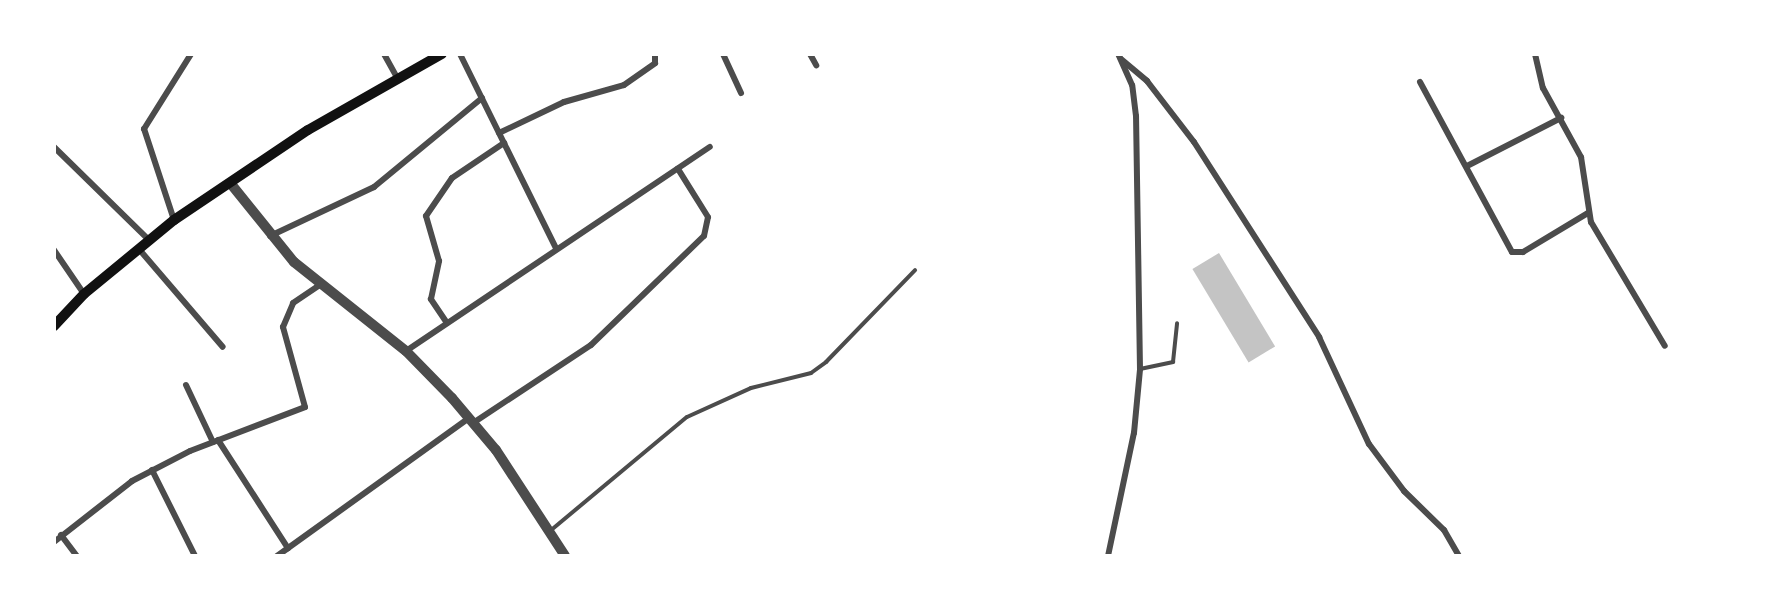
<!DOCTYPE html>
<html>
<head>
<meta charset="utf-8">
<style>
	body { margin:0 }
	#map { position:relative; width:1779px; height:610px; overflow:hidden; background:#fff; font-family:Jost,sans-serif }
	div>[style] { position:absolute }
	.building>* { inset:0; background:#c4c4c4; transform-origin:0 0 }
	.service>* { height:4px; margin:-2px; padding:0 2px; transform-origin:2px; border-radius:2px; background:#4c4c4c }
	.minor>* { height:6px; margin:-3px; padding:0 3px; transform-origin:3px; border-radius:3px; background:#4c4c4c }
	.tertiary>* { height:10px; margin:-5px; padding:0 5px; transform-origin:5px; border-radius:5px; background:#4c4c4c }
	.secondary>* { height:10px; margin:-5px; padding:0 5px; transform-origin:5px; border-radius:5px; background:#111 }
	span { translate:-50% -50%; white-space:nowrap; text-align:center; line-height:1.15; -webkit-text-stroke:5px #fff; paint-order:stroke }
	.frame { position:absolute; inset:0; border:56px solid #fff; pointer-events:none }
</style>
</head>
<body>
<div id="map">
	<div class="building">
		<i style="left:1219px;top:253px;width:109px;height:31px;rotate:59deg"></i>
	</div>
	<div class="service">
		<i style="left:1140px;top:369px;width:34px;rotate:-12deg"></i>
		<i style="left:1173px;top:362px;width:39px;rotate:-84deg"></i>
		<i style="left:550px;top:531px;width:178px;rotate:-39.8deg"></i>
		<i style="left:687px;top:417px;width:70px;rotate:-24.4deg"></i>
		<i style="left:751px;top:388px;width:62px;rotate:-14deg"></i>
		<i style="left:811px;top:373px;width:19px;rotate:-36deg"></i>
		<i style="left:826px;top:362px;width:128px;rotate:-45.9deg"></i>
	</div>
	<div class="minor">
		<i style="left:384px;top:54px;width:29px;rotate:61deg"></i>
		<i style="left:460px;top:54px;width:216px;rotate:63.7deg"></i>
		<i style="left:723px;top:54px;width:43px;rotate:65.2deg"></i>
		<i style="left:810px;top:54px;width:13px;rotate:61deg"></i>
		<i style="left:1535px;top:54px;width:35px;rotate:77deg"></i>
		<i style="left:1543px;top:88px;width:79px;rotate:61.2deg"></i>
		<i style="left:1581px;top:157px;width:66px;rotate:81.3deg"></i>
		<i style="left:1591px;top:222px;width:144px;rotate:59.2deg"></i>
		<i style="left:1121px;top:59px;width:34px;rotate:40deg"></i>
		<i style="left:1147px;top:81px;width:77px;rotate:52.4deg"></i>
		<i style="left:1194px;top:142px;width:232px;rotate:57.3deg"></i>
		<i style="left:1319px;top:337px;width:118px;rotate:65deg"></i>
		<i style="left:1369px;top:444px;width:59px;rotate:53.3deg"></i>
		<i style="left:1404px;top:491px;width:56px;rotate:44.3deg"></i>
		<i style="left:1444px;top:530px;width:30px;rotate:60deg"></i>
		<i style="left:1420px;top:82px;width:193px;rotate:61.6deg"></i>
		<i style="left:1512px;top:252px;width:11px"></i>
		<i style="left:1523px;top:252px;width:76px;rotate:-31deg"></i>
		<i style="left:499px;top:133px;width:72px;rotate:-25.5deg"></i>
		<i style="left:564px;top:102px;width:62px;rotate:-15.8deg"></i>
		<i style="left:624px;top:85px;width:38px;rotate:-35deg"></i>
		<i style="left:655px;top:63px;width:9px;rotate:-90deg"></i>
		<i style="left:54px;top:147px;width:132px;rotate:44.4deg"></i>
		<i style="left:1467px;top:166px;width:106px;rotate:-27.1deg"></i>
		<i style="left:174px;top:220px;width:96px;rotate:-108.2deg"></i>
		<i style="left:144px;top:129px;width:89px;rotate:-57.9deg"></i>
		<i style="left:270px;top:236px;width:115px;rotate:-25.2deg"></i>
		<i style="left:374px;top:187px;width:140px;rotate:-39.5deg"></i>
		<i style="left:138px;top:248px;width:130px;rotate:49.4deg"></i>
		<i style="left:54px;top:250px;width:53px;rotate:55.7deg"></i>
		<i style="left:447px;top:323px;width:29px;rotate:-124deg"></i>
		<i style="left:431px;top:299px;width:39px;rotate:-78deg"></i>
		<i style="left:439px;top:261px;width:47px;rotate:-106.1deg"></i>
		<i style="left:426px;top:216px;width:46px;rotate:-55.6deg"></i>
		<i style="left:452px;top:178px;width:63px;rotate:-33.9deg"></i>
		<i style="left:406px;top:351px;width:366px;rotate:-33.9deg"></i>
		<i style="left:186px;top:385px;width:63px;rotate:64.7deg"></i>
		<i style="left:473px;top:423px;width:141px;rotate:-33.5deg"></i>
		<i style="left:591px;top:345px;width:157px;rotate:-44deg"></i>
		<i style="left:704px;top:236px;width:19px;rotate:-78deg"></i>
		<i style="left:708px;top:217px;width:57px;rotate:-122deg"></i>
		<i style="left:218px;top:440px;width:129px;rotate:57.1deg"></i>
		<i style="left:152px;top:470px;width:96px;rotate:63.4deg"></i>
		<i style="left:61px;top:535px;width:26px;rotate:53deg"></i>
		<i style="left:54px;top:542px;width:99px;rotate:-38deg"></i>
		<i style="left:132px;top:481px;width:65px;rotate:-27.3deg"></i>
		<i style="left:190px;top:451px;width:123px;rotate:-20.9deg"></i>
		<i style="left:305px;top:407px;width:83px;rotate:-105.4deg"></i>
		<i style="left:283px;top:327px;width:26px;rotate:-67deg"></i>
		<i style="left:293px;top:303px;width:34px;rotate:-34deg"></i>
		<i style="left:277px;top:556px;width:236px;rotate:-35.7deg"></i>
		<i style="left:1108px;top:556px;width:126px;rotate:-78.1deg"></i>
		<i style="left:1134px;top:433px;width:64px;rotate:-84.6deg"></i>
		<i style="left:1140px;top:369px;width:253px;rotate:-90.9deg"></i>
		<i style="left:1136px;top:116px;width:31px;rotate:-97deg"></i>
		<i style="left:1132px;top:85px;width:34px;rotate:-114deg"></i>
	</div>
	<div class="tertiary">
		<i style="left:231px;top:184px;width:100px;rotate:51.1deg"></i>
		<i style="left:294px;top:262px;width:143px;rotate:38.5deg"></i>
		<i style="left:406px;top:351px;width:66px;rotate:45.6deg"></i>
		<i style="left:452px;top:398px;width:68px;rotate:49.8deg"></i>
		<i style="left:496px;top:450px;width:126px;rotate:56.9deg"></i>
	</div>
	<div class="secondary">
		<i style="left:54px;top:326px;width:44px;rotate:-46.8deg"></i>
		<i style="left:84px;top:294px;width:117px;rotate:-39.4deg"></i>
		<i style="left:174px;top:220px;width:161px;rotate:-33.9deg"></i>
		<i style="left:308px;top:130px;width:154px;rotate:-29.6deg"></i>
	</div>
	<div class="frame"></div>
</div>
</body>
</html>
